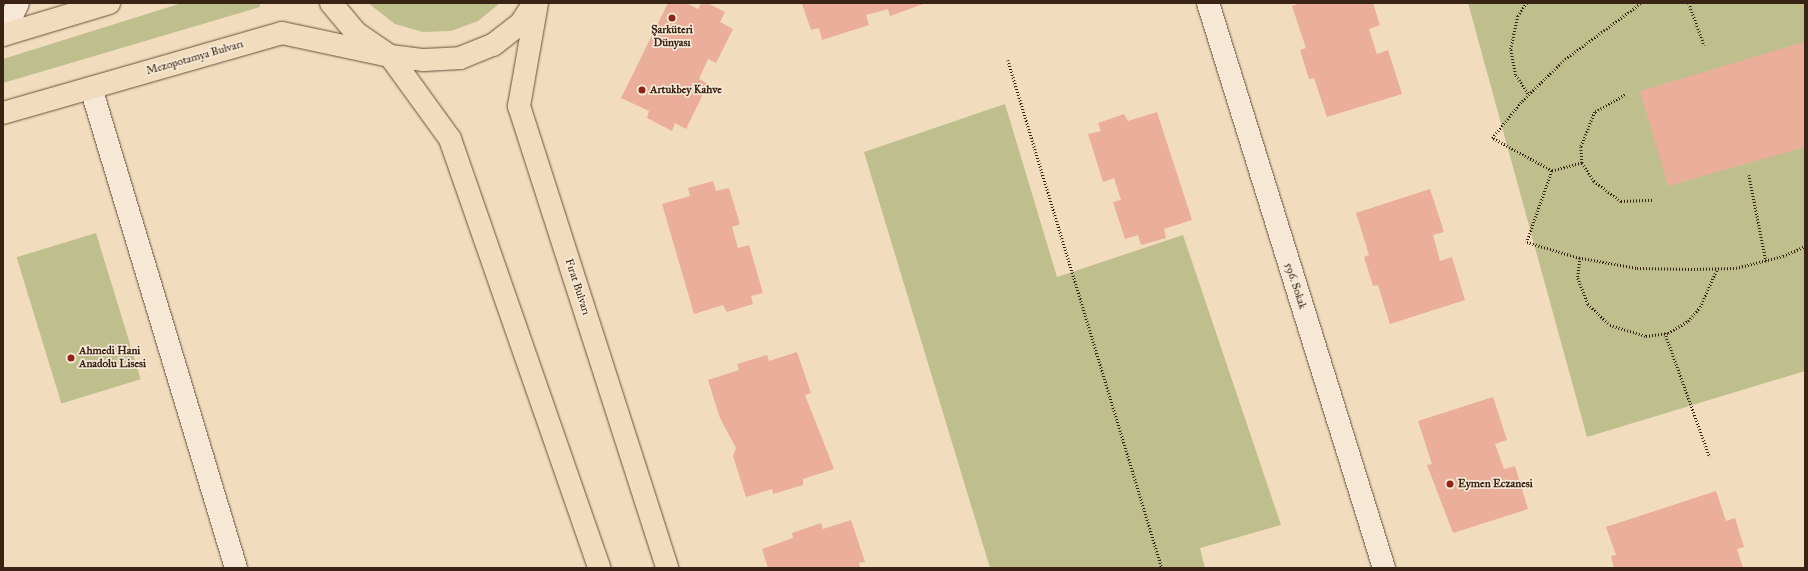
<!DOCTYPE html>
<meta charset="utf-8">
<style>
body{margin:0}
#map{position:relative;width:1808px;height:571px;overflow:hidden;background:#f1dcbe;font-family:"IM FELL Great Primer",serif}
div>[style]{position:absolute}
[style*='--x']{left:calc(var(--x)*1px);top:calc(var(--y)*1px);width:calc(var(--w)*1px);rotate:calc(var(--a)*1deg)}
.green>*{inset:0;background:#bfbf8e;transform-origin:0 0}
.building>*{inset:0;background:#eaae9a}
.path>*{height:2.5px;margin-top:-1.25px;transform-origin:0;background:repeating-linear-gradient(90deg,#382315 0 1px,transparent 0 3px)}
.roads{filter:drop-shadow(0 0 1px #66513f) drop-shadow(0 0 1px #66513f)}
.minor>*{height:22px;margin:-11px;padding:0 11px;transform-origin:11px;border-radius:11px;background:#f6e8d5}
.major>*{height:22px;margin:-11px;padding:0 11px;transform-origin:11px;border-radius:11px;background:#f1dcbe}
.dots>*{width:11px;height:11px;translate:-50% -50%;box-sizing:border-box;border:2px solid #f6e8d5;border-radius:50%}
span{translate:-50% -50%;white-space:nowrap;text-align:center;line-height:1.15;-webkit-text-stroke:3.5px #f6e8d5;paint-order:stroke}
.poi-label{font-size:11px;color:#382315;font-weight:700}
.left{translate:0 -50%;text-align:left}
.street-label{font-size:11px;color:#382315}
.frame{position:absolute;inset:0;border:4px solid #382315;pointer-events:none}
</style>
<div id="map">
<div class="green">
<div style="clip-path:polygon(182px 3px,260px 3px,260px 7px,3px 83px,3px 59px)"></div>
<div style="clip-path:polygon(368px 3px,500px 3px,478px 21px,451px 31px,423px 32px,395px 24px)"></div>
<div style="clip-path:polygon(1468px 3px,1805px 3px,1805px 371px,1587px 437px)"></div>
<div style="clip-path:polygon(1005px 104px,1057px 277px,1183px 235px,1281px 525px,1200px 548px,1205px 568px,990px 568px,864px 152px)"></div>
<div style="left:96px;top:233px;width:153px;height:83px;rotate:73deg"></div>
</div>
<div class="building">
<div style="clip-path:polygon(668px 3px,686px 3px,698px 9px,701px 3px,707px 3px,725px 12px,720px 22px,733px 29px,716px 63px,708px 59px,699px 79px,708px 84px,686px 129px,675px 123px,672px 131px,647px 118px,649px 111px,621px 98px)"></div>
<div style="clip-path:polygon(926px 3px,890px 16px,888px 9px,866px 15px,869px 25px,822px 40px,819px 28px,811px 30px,802px 4px)"></div>
<div style="clip-path:polygon(1300px 3px,1373px 3px,1380px 25px,1369px 29px,1377px 54px,1388px 50px,1402px 94px,1327px 117px,1314px 78px,1309px 79px,1300px 50px,1306px 48px,1292px 6px)"></div>
<div style="clip-path:polygon(1804px 42px,1805px 147px,1668px 186px,1640px 91px)"></div>
<div style="clip-path:polygon(1157px 112px,1192px 220px,1164px 229px,1166px 238px,1141px 245px,1138px 235px,1125px 239px,1113px 202px,1121px 200px,1114px 178px,1103px 182px,1088px 134px,1101px 131px,1098px 123px,1124px 114px,1128px 121px)"></div>
<div style="clip-path:polygon(713px 181px,716px 191px,729px 188px,740px 224px,732px 227px,738px 248px,749px 245px,763px 293px,751px 296px,753px 304px,727px 312px,723px 305px,694px 314px,662px 204px,690px 196px,688px 188px)"></div>
<div style="clip-path:polygon(1430px 189px,1444px 232px,1433px 235px,1440px 261px,1452px 257px,1465px 300px,1390px 324px,1378px 285px,1373px 286px,1364px 257px,1369px 255px,1356px 213px)"></div>
<div style="clip-path:polygon(797px 352px,811px 393px,805px 395px,834px 469px,803px 479px,803px 485px,773px 494px,772px 489px,746px 497px,733px 456px,736px 448px,720px 418px,708px 380px,739px 370px,737px 364px,767px 355px,769px 361px)"></div>
<div style="clip-path:polygon(1493px 397px,1507px 440px,1495px 444px,1504px 469px,1515px 466px,1528px 509px,1453px 533px,1427px 465px,1432px 464px,1418px 421px)"></div>
<div style="clip-path:polygon(1716px 491px,1726px 521px,1735px 518px,1744px 547px,1737px 549px,1743px 568px,1614px 568px,1611px 556px,1616px 555px,1606px 527px)"></div>
<div style="clip-path:polygon(851px 520px,865px 562px,859px 563px,860px 568px,768px 568px,762px 549px,793px 538px,792px 533px,821px 523px,823px 529px)"></div>
</div>
<div class="path">
<div style="--x:1527;--y:3;--w:16;--a:125"></div>
<div style="--x:1518;--y:16;--w:35;--a:102"></div>
<div style="--x:1511;--y:50;--w:25;--a:79"></div>
<div style="--x:1516;--y:75;--w:23;--a:56"></div>
<div style="--x:1689;--y:3;--w:45;--a:70.3"></div>
<div style="--x:1008;--y:60;--w:531;--a:73.14"></div>
<div style="--x:1625;--y:95;--w:34;--a:150"></div>
<div style="--x:1595;--y:112;--w:38;--a:112"></div>
<div style="--x:1581;--y:147;--w:16;--a:86"></div>
<div style="--x:1582;--y:163;--w:22;--a:56"></div>
<div style="--x:1594;--y:181;--w:34;--a:37"></div>
<div style="--x:1621;--y:201;--w:33;--a:-2"></div>
<div style="--x:1582;--y:163;--w:31;--a:165"></div>
<div style="--x:1552;--y:171;--w:75;--a:109.4"></div>
<div style="--x:1527;--y:242;--w:51;--a:17"></div>
<div style="--x:1576;--y:257;--w:62;--a:10.2"></div>
<div style="--x:1637;--y:268;--w:54;--a:1.1"></div>
<div style="--x:1691;--y:269;--w:45;--a:-1.3"></div>
<div style="--x:1736;--y:268;--w:49;--a:-14.3"></div>
<div style="--x:1783;--y:256;--w:24;--a:-24"></div>
<div style="--x:1552;--y:171;--w:68;--a:-151.2"></div>
<div style="--x:1492;--y:138;--w:48;--a:-51"></div>
<div style="--x:1522;--y:101;--w:60;--a:-44.3"></div>
<div style="--x:1565;--y:59;--w:94;--a:-36.4"></div>
<div style="--x:1749;--y:175;--w:88;--a:78.8"></div>
<div style="--x:1580;--y:258;--w:20;--a:96"></div>
<div style="--x:1578;--y:278;--w:28;--a:69"></div>
<div style="--x:1588;--y:304;--w:30;--a:44"></div>
<div style="--x:1610;--y:325;--w:38;--a:17"></div>
<div style="--x:1646;--y:336;--w:22;--a:-8"></div>
<div style="--x:1668;--y:333;--w:23;--a:-31"></div>
<div style="--x:1688;--y:321;--w:18;--a:-49"></div>
<div style="--x:1700;--y:307;--w:42;--a:-65.9"></div>
<div style="--x:1665;--y:333;--w:132;--a:70.1"></div>
</div>
<div class="roads">
<div class="minor">
<div style="--x:1208;--y:3;--w:592;--a:72.7"></div>
<div style="--x:3;--y:35;--w:35;--a:-65"></div>
<div style="--x:91;--y:88;--w:501;--a:73.19"></div>
</div>
<div class="major">
<div style="--x:331;--y:3;--w:38;--a:50"></div>
<div style="--x:355;--y:32;--w:42;--a:34.4"></div>
<div style="--x:390;--y:56;--w:34;--a:7"></div>
<div style="--x:424;--y:60;--w:36;--a:-3"></div>
<div style="--x:460;--y:58;--w:35;--a:-22"></div>
<div style="--x:493;--y:45;--w:36;--a:-38"></div>
<div style="--x:521;--y:23;--w:24;--a:-57"></div>
<div style="--x:537;--y:3;--w:105;--a:99.9"></div>
<div style="--x:519;--y:106;--w:485;--a:72.2"></div>
<div style="--x:3;--y:35;--w:111;--a:-16.8"></div>
<div style="--x:3;--y:113;--w:290;--a:-16"></div>
<div style="--x:282;--y:33;--w:110;--a:12"></div>
<div style="--x:390;--y:56;--w:102;--a:54.1"></div>
<div style="--x:450;--y:139;--w:454;--a:70.8"></div>
</div>
</div>
<div class="dots">
<div style="left:672px;top:18px;background:#8f2418"></div>
<div style="left:642px;top:90px;background:#8f2418"></div>
<div style="left:71px;top:358px;background:#8f2418"></div>
<div style="left:1450px;top:484px;background:#8f2418"></div>
</div>
<div class="poi-label">
<span style="left:672px;top:37px">Şarküteri<br>Dünyası</span>
<span class="left" style="left:650px;top:90px">Artukbey Kahve</span>
<span class="left" style="left:79px;top:358px">Ahmedi Hani<br>Anadolu Lisesi</span>
<span class="left" style="left:1458px;top:484px">Eymen Eczanesi</span>
</div>
<div class="street-label">
<span style="left:195px;top:58px;rotate:-16deg">Mezopotamya Bulvarı</span>
<span style="left:1295px;top:286px;rotate:72deg">596. Sokak</span>
<span style="left:577px;top:287px;rotate:72deg">Fırat Bulvarı</span>
</div>
<div class="frame"></div>
</div>
